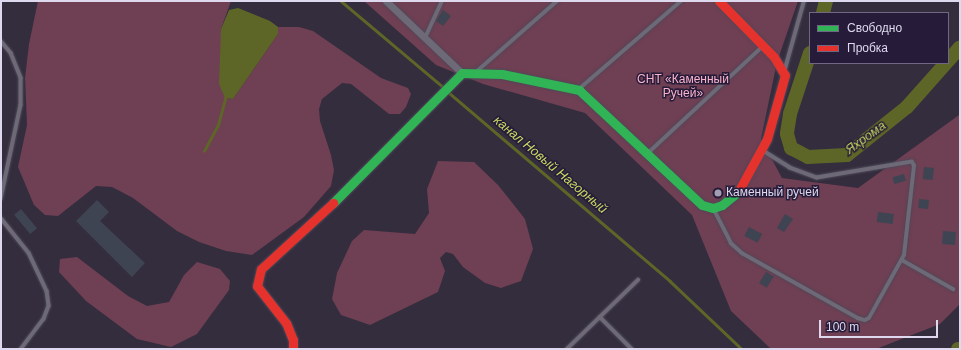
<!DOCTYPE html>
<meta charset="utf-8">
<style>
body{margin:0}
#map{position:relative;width:961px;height:350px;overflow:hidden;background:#332d3e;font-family:Helvetica,sans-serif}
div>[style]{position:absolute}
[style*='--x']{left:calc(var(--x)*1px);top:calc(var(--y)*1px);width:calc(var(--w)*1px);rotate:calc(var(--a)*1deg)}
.green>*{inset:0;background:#6f3f53}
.water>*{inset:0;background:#5e6627}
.stream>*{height:2.5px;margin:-1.25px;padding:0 1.25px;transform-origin:1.25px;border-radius:1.25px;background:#5e6627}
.river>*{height:14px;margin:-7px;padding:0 7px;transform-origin:7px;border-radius:7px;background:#5e6627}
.building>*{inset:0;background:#3e4452;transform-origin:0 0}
.roads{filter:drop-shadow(0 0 1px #4e4959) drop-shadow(0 0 1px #4e4959)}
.lane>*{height:3.5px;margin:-1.75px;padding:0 1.75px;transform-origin:1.75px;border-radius:1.75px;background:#6d6976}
.street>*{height:7px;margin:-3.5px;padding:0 3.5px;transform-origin:3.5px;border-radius:3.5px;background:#6d6976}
.fast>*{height:9px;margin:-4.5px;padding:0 4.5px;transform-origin:4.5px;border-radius:4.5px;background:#30b455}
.jam>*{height:9px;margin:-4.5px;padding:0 4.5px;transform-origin:4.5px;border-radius:4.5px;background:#e5322d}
.dots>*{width:11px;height:11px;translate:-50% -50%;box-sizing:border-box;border:2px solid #261c3a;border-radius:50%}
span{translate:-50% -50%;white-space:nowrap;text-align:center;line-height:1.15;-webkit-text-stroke:3px #261c3a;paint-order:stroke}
.park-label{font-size:12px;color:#fbb3cb}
.poi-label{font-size:12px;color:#ded9ee}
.left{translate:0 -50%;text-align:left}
.water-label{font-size:13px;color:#c7da5f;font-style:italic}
.frame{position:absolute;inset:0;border:2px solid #ded9ee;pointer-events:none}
.legend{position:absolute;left:809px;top:12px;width:140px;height:52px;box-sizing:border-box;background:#261c3a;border:1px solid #706882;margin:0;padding:5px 7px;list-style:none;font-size:12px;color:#ded9ee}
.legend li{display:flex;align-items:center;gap:8px;height:20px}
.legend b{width:20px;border:1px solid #706882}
.scale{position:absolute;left:819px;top:320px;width:119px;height:18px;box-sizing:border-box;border:2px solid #ded9ee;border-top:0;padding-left:5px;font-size:12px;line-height:14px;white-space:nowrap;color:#ded9ee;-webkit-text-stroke:3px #261c3a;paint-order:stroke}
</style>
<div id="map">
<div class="green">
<div style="clip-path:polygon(38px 1px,231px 1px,221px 29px,226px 98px,233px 99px,278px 34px,278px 27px,299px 27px,313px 31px,381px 78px,408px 88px,411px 94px,406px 107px,400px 114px,389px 114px,351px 84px,342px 83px,322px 99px,319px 109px,320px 121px,331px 155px,334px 170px,331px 186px,304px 217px,252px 255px,226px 251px,199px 242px,177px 231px,133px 198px,112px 187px,96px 186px,58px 216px,45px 215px,34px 205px,18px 167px,27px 125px,25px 78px,29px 44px)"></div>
<div style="clip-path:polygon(364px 1px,798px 1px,777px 62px,761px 139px,782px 178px,858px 188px,959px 115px,960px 304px,940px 324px,876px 349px,771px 349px,731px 311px,692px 215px,585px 113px,483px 84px,436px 65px)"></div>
<div style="clip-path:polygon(438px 161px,474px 162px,498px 185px,525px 219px,533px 249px,521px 281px,501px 288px,485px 283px,463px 267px,453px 254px,446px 252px,440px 258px,445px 271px,438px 292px,370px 325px,341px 315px,332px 299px,337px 273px,352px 241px,364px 230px,415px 234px,429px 213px,427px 189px)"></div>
<div style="clip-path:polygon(77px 257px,128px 296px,147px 306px,169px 302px,184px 275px,197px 262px,220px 269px,230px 281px,229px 290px,197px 334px,171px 347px,137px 339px,86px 301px,59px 272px,60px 259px)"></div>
</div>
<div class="water">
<div style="clip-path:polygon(238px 8px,270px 21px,278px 27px,278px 34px,233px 99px,225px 98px,219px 84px,221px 29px,229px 10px)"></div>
</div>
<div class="stream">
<div style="--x:341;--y:1;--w:133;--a:40.1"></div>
<div style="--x:447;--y:91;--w:293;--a:40.4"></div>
<div style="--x:670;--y:281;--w:99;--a:43.4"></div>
<div style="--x:204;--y:151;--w:30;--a:-62"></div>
<div style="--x:218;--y:125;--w:28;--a:-75"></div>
</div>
<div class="river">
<div style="--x:823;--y:13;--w:12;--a:-76"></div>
<div style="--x:810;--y:53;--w:64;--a:108.2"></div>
<div style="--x:790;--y:114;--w:20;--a:99"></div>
<div style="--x:787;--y:134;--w:15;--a:74"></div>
<div style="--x:791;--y:148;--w:19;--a:28"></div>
<div style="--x:808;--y:157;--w:39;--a:-3"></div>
<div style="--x:847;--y:155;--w:77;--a:-38.7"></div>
<div style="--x:907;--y:107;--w:59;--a:-48.4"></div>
<div style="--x:948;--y:61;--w:18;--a:-49"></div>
<div style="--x:958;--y:349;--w:2;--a:0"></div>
</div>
<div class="building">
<div style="clip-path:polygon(443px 10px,451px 16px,443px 26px,436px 21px)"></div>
<div style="left:924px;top:167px;width:10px;height:12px;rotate:6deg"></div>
<div style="left:904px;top:174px;width:7px;height:12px;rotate:74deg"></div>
<div style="left:919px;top:199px;width:10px;height:9px;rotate:6deg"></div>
<div style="clip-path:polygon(97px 200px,109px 212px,100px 221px,145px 263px,132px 277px,76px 221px)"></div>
<div style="left:21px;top:209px;width:25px;height:9px;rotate:50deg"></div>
<div style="left:878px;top:212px;width:16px;height:10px;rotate:7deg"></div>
<div style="clip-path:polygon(785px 214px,793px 219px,784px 232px,777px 228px)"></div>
<div style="left:749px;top:227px;width:15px;height:10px;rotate:28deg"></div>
<div style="left:943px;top:231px;width:13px;height:13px;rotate:4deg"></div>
<div style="left:766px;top:272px;width:9px;height:13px;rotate:32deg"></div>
</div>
<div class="roads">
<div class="lane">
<div style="--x:425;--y:38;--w:41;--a:-65.3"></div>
<div style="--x:1;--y:41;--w:16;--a:50"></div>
<div style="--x:11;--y:53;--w:27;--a:68"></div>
<div style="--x:21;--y:78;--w:27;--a:90"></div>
<div style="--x:21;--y:105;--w:96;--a:102"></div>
<div style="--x:785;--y:69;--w:71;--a:-74.4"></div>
<div style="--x:476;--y:72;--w:108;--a:-41.2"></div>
<div style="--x:579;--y:89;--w:135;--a:-40.8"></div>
<div style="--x:648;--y:153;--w:156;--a:-42.9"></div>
<div style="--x:714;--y:209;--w:38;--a:63"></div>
<div style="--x:731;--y:243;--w:15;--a:42"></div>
<div style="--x:742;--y:253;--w:133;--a:29.3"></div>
<div style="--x:858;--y:318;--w:7;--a:16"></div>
<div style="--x:865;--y:320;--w:4;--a:-27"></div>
<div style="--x:869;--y:318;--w:72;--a:-60.9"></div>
<div style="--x:904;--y:255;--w:90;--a:-83.6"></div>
<div style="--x:914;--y:166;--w:4;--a:-117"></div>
<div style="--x:912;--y:162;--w:96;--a:170.4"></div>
<div style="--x:817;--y:178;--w:29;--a:-160"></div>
<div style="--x:790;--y:168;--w:32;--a:-148"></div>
<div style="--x:1;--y:218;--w:45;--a:51.3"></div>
<div style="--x:29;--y:253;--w:42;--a:64.7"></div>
<div style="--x:47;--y:291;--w:15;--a:82"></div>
<div style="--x:49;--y:306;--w:14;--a:111"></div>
<div style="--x:44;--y:319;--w:38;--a:127"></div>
<div style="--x:902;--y:260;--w:59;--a:29.6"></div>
<div style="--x:600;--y:317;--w:45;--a:45"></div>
<div style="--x:567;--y:349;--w:99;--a:-44.2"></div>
</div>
<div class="street">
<div style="--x:386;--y:1;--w:105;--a:43.5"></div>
</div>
<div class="fast">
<div style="--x:333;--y:203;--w:183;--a:-45.2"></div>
<div style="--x:462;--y:73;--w:40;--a:1.4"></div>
<div style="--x:502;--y:74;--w:79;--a:11.7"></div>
<div style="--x:579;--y:90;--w:168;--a:43.1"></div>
<div style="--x:702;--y:205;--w:11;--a:15"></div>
<div style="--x:713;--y:208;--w:9;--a:-18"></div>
<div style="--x:722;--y:205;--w:21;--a:-39"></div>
</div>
<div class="jam">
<div style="--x:719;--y:1;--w:78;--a:45.5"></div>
<div style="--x:774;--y:57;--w:21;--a:59"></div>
<div style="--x:785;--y:75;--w:66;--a:105.7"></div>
<div style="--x:767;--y:139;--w:60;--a:118.7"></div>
<div style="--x:293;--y:349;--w:9;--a:-90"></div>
<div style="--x:293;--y:340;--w:18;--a:-112"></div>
<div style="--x:286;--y:323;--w:47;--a:-128.1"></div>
<div style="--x:257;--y:286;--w:17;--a:-77"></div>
<div style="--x:261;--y:269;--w:98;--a:-42.5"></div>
</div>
</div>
<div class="dots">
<div style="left:718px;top:193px;background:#a29db0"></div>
</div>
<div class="park-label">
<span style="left:683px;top:87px">СНТ «Каменный<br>Ручей»</span>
</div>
<div class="poi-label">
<span class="left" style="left:726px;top:193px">Каменный ручей</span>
</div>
<div class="water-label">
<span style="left:866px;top:138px;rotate:-36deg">Яхрома</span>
<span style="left:550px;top:165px;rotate:40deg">канал Новый Нагорный</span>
</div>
<div class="frame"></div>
<ul class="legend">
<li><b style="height:5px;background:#30b455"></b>Свободно</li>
<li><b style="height:5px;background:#e5322d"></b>Пробка</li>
</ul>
<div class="scale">100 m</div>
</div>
